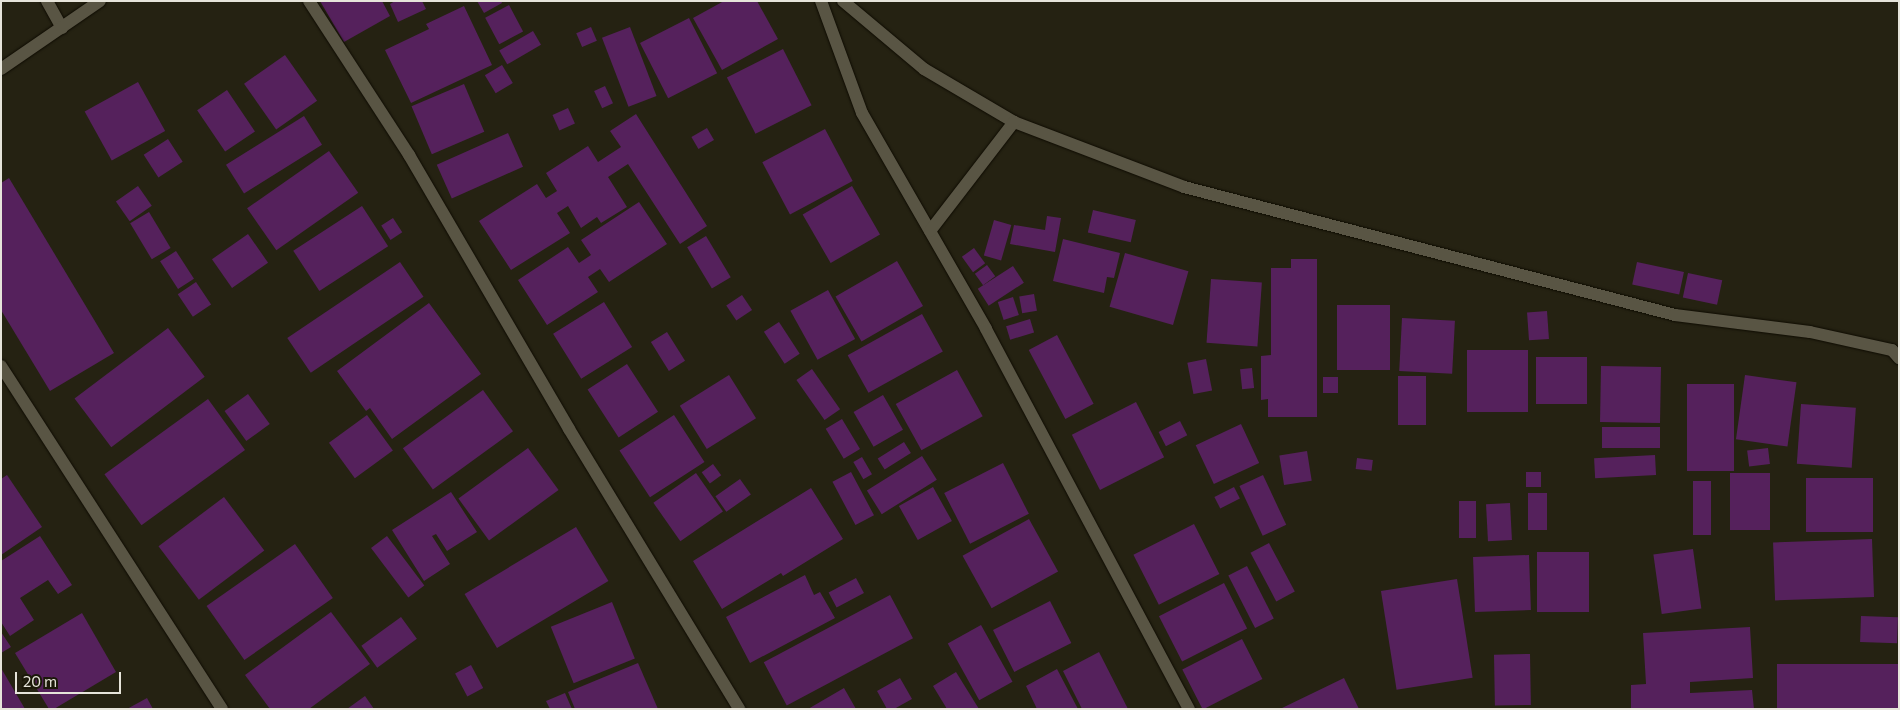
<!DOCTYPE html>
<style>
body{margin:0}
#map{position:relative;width:1900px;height:710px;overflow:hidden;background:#252212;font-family:Commissioner,sans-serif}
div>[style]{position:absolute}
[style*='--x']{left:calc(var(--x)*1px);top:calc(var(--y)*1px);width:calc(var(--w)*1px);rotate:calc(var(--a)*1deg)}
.building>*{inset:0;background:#55215c;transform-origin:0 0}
.roads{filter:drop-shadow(0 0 1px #0e0b01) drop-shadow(0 0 1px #0e0b01)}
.minor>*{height:12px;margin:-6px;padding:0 6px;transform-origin:6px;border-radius:6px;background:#595544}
.tertiary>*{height:12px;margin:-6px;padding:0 6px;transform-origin:6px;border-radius:6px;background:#595544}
span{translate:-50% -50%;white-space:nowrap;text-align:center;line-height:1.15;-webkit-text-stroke:4px #1b1809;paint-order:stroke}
.frame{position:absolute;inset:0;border:2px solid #e6e4da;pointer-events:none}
.scale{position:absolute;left:15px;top:672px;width:106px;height:22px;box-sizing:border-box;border:2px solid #e6e4da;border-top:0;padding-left:6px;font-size:15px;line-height:18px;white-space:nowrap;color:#e6e4da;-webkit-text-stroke:4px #1b1809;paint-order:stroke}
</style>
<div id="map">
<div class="building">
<div style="clip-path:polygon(320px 1px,382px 1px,390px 16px,344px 42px)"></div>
<div style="clip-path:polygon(395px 1px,422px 1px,426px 9px,398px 22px,390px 4px)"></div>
<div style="clip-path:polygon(477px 1px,501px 1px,502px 3px,484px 13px)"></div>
<div style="clip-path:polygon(724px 1px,757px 1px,778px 39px,722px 70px,693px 18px)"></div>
<div style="left:509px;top:5px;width:30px;height:27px;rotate:62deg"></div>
<div style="clip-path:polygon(464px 6px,492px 65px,411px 103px,385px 50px,429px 29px,426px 24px)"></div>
<div style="left:689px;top:18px;width:62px;height:55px;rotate:63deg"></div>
<div style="left:591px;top:27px;width:15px;height:16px;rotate:67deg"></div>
<div style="left:630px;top:27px;width:74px;height:30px;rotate:69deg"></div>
<div style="left:533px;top:31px;width:16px;height:39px;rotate:60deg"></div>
<div style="left:783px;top:49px;width:63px;height:63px;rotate:63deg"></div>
<div style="left:285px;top:55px;width:56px;height:50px;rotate:55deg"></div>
<div style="left:502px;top:65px;width:21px;height:20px;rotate:59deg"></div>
<div style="left:138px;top:82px;width:56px;height:61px;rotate:61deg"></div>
<div style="left:464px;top:84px;width:52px;height:57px;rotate:67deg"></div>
<div style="left:605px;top:86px;width:19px;height:12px;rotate:65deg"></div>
<div style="left:227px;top:90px;width:50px;height:36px;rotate:56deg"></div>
<div style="left:568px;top:108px;width:17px;height:17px;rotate:66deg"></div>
<div style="clip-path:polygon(636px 114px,707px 226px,680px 244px,628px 164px,608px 177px,627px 207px,601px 223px,597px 217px,581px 228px,568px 206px,557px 213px,570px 233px,511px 270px,479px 221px,537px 184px,546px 198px,557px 191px,546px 173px,588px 146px,598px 162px,621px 147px,610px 131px)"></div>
<div style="left:304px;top:116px;width:34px;height:92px;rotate:58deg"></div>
<div style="left:707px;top:128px;width:14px;height:18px;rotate:60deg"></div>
<div style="left:825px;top:129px;width:59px;height:71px;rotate:62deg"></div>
<div style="left:508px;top:133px;width:37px;height:78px;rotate:66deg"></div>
<div style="left:168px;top:139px;width:27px;height:29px;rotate:57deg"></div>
<div style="left:329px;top:151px;width:51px;height:100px;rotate:55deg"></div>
<div style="clip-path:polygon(9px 178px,114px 353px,50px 391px,1px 310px,1px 183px)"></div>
<div style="left:138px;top:186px;width:24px;height:27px;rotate:55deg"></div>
<div style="left:852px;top:186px;width:56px;height:57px;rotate:60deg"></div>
<div style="clip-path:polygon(639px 202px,667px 244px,609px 282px,600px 269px,588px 277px,598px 292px,547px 325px,518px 280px,568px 247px,579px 263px,591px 255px,581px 240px)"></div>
<div style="left:362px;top:206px;width:48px;height:82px;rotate:57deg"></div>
<div style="left:1093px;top:210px;width:44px;height:23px;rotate:13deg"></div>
<div style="left:149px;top:212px;width:42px;height:22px;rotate:59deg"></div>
<div style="clip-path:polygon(1047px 216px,1061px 218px,1055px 252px,1010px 244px,1014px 225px,1045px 230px)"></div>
<div style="left:393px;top:218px;width:17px;height:14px;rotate:57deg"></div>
<div style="left:994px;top:220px;width:18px;height:37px;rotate:16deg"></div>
<div style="left:248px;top:234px;width:35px;height:44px;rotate:55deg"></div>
<div style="left:706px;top:236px;width:48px;height:22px;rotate:59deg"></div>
<div style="clip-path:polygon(1063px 239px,1120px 253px,1114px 278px,1107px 277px,1104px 293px,1053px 281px)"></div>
<div style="left:974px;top:248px;width:19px;height:15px;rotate:54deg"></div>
<div style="left:176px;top:251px;width:33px;height:19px;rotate:57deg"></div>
<div style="left:1125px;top:253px;width:66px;height:56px;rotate:16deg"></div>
<div style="clip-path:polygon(1291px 259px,1317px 259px,1317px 417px,1268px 417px,1268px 399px,1261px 400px,1261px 356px,1271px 355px,1271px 268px,1291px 268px)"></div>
<div style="left:897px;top:261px;width:52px;height:71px;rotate:60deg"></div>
<div style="left:400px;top:262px;width:42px;height:136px;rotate:56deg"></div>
<div style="left:1637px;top:262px;width:48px;height:23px;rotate:12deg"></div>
<div style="left:987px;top:265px;width:14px;height:15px;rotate:54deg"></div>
<div style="left:1013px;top:266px;width:20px;height:42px;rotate:57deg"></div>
<div style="left:1688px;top:273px;width:35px;height:25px;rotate:12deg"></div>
<div style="left:1211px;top:279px;width:51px;height:64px;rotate:4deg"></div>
<div style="left:196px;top:282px;width:27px;height:22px;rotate:56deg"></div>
<div style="left:828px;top:290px;width:56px;height:43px;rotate:61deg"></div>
<div style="left:1034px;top:294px;width:17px;height:15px;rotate:80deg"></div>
<div style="left:742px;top:295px;width:18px;height:19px;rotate:56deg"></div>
<div style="left:1013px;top:297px;width:19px;height:16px;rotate:72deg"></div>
<div style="left:604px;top:302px;width:53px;height:60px;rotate:58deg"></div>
<div style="clip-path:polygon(429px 303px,481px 374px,392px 439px,370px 408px,366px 411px,337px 371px)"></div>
<div style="left:1337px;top:305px;width:53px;height:65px"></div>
<div style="left:1547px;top:311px;width:28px;height:20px;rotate:86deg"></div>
<div style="left:922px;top:314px;width:43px;height:85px;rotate:61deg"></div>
<div style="left:1402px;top:318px;width:53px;height:53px;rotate:3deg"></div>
<div style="left:1030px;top:319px;width:14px;height:25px;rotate:73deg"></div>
<div style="left:779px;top:322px;width:38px;height:18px;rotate:57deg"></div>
<div style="left:168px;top:328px;width:61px;height:117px;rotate:53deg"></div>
<div style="left:667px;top:332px;width:34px;height:19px;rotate:58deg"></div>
<div style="left:1057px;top:335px;width:78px;height:32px;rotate:62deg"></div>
<div style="left:1467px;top:350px;width:61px;height:62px"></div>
<div style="left:1536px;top:357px;width:51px;height:47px"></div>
<div style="left:1206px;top:359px;width:32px;height:19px;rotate:79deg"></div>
<div style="left:627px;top:364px;width:57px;height:47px;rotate:57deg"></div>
<div style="left:1601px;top:366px;width:60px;height:56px;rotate:1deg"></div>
<div style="left:1252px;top:368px;width:20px;height:12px;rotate:84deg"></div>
<div style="left:812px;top:369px;width:49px;height:19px;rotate:55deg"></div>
<div style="left:957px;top:370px;width:53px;height:70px;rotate:61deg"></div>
<div style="left:729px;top:375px;width:51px;height:58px;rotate:58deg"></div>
<div style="left:1745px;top:375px;width:52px;height:65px;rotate:8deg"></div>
<div style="left:1398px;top:376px;width:28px;height:49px"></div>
<div style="left:1323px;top:377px;width:15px;height:16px"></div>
<div style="left:1687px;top:384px;width:47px;height:87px"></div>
<div style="left:483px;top:390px;width:51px;height:99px;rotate:54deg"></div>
<div style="left:248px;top:394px;width:37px;height:29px;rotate:54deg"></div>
<div style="left:883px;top:395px;width:40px;height:34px;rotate:60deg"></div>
<div style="left:208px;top:399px;width:63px;height:128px;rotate:54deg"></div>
<div style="left:1136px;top:402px;width:62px;height:72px;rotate:63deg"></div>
<div style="left:1801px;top:404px;width:55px;height:60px;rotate:4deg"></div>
<div style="left:367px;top:415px;width:44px;height:47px;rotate:54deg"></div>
<div style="left:674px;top:415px;width:56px;height:65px;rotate:57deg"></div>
<div style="left:842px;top:419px;width:35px;height:19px;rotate:59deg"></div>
<div style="left:1180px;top:421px;width:16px;height:24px;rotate:63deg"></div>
<div style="left:1241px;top:424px;width:43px;height:50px;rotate:65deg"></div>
<div style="left:1660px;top:427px;width:21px;height:58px;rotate:90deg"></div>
<div style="left:904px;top:442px;width:13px;height:31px;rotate:58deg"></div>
<div style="left:528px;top:448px;width:52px;height:86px;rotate:54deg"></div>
<div style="left:1768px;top:448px;width:16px;height:21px;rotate:83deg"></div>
<div style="left:1307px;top:451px;width:30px;height:28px;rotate:81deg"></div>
<div style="left:1655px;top:455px;width:20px;height:61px;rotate:87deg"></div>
<div style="left:922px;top:456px;width:28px;height:65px;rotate:58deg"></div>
<div style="left:862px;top:457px;width:20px;height:10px;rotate:60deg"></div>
<div style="left:1357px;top:458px;width:16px;height:11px;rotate:7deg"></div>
<div style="left:1003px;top:463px;width:57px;height:66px;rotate:63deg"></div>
<div style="left:713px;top:464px;width:14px;height:14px;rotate:54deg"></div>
<div style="left:851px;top:472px;width:49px;height:21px;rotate:62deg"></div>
<div style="left:1526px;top:472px;width:15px;height:15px"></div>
<div style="left:696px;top:473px;width:47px;height:52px;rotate:55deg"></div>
<div style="left:1730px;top:473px;width:40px;height:57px"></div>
<div style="clip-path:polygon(7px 475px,42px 527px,1px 555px,1px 479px)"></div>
<div style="left:1263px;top:475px;width:55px;height:26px;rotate:65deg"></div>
<div style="left:1806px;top:478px;width:67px;height:54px"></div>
<div style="left:740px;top:479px;width:19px;height:30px;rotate:55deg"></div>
<div style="left:1693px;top:481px;width:18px;height:54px"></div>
<div style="left:933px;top:487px;width:39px;height:39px;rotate:61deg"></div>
<div style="left:1234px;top:487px;width:13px;height:22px;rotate:63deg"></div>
<div style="clip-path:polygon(811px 488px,843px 539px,783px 576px,781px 573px,722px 609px,693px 561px)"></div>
<div style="clip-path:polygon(451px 492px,477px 532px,447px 551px,436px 534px,432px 536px,450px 564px,424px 581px,392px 530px)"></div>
<div style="left:1528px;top:493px;width:19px;height:37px"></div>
<div style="left:224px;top:497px;width:67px;height:82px;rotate:53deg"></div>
<div style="left:1459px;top:501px;width:17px;height:37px"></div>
<div style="left:1510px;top:503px;width:37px;height:24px;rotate:87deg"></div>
<div style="left:1029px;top:519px;width:60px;height:76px;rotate:61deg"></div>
<div style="left:1194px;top:524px;width:56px;height:68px;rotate:63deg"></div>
<div style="left:576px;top:527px;width:63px;height:130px;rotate:59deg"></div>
<div style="clip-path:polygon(40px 536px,72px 585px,58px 594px,48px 580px,20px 598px,34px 620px,10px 636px,1px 622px,1px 561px)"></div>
<div style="left:387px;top:536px;width:62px;height:20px;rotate:53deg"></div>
<div style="left:1872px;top:539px;width:58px;height:99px;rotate:88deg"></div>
<div style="left:1269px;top:543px;width:55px;height:21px;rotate:62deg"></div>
<div style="left:295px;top:544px;width:66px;height:108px;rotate:55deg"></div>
<div style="left:1693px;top:549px;width:60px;height:40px;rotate:82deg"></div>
<div style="left:1537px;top:552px;width:52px;height:60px"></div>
<div style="left:1529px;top:555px;width:55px;height:56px;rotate:88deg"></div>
<div style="left:1247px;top:566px;width:59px;height:21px;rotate:63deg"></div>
<div style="clip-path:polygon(805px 575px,814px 595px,820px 592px,835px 618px,750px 663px,726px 617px)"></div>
<div style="left:856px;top:578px;width:17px;height:31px;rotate:62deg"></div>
<div style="left:1457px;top:579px;width:100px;height:77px;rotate:81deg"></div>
<div style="left:1224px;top:583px;width:51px;height:73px;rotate:63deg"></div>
<div style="left:890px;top:595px;width:49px;height:143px;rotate:62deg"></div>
<div style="left:1050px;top:601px;width:47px;height:64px;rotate:63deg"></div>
<div style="left:612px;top:602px;width:61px;height:66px;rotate:68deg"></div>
<div style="clip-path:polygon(331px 612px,370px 664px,309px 709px,270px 709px,245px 675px)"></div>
<div style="clip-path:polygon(82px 613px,116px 672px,54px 709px,49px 709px,15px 653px)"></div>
<div style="left:1861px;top:616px;width:37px;height:26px;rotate:2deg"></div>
<div style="left:401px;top:617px;width:27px;height:49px;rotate:54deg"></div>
<div style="left:981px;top:625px;width:65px;height:38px;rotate:61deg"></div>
<div style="clip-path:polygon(1750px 627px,1753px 678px,1690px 682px,1690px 693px,1752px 690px,1754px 709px,1631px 709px,1631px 685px,1646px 684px,1643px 633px)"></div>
<div style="clip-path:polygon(1px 632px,11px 647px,1px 653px)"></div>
<div style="left:1242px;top:639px;width:45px;height:67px;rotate:63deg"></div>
<div style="clip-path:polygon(1099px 652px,1128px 709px,1082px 709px,1063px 671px)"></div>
<div style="left:1530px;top:654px;width:51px;height:36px;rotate:89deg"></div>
<div style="clip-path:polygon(638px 663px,658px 709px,575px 709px,568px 692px)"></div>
<div style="left:1899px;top:664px;width:45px;height:122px;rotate:90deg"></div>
<div style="left:471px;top:665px;width:26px;height:18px;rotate:62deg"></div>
<div style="clip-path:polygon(1px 668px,25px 709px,1px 709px)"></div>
<div style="clip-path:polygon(1057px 669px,1078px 709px,1037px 709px,1026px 686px)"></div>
<div style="clip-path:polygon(956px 672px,979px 709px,947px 709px,933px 686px)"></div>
<div style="clip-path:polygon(900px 678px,912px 699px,894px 709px,887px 709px,877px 691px)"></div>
<div style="clip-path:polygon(1344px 678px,1359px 709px,1280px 709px)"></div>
<div style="clip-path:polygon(844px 688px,856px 709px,808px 709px)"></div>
<div style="clip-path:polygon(565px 693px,572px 709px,550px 709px,546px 701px)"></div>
<div style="clip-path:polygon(365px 696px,374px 709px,347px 709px)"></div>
<div style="clip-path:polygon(147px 698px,153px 709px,127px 709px)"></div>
</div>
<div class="roads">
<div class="minor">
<div style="--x:47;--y:1;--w:31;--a:61"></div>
<div style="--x:309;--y:1;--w:184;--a:57"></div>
<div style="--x:409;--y:155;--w:317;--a:59.7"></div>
<div style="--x:569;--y:429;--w:328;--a:58.7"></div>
<div style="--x:821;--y:1;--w:119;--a:69.9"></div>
<div style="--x:862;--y:113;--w:249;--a:60.1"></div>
<div style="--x:986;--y:329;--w:431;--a:61.9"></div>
<div style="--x:843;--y:1;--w:106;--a:40"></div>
<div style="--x:924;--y:69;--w:104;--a:30.5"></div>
<div style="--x:1014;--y:122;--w:182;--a:20.9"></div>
<div style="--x:1184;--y:187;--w:507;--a:14.61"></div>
<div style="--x:1675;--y:315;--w:136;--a:7.2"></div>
<div style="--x:1810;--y:332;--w:84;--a:12.4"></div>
<div style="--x:1892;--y:350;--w:11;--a:49"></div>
<div style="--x:930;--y:231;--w:138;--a:-52.4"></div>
<div style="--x:1;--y:366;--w:408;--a:57.2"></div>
</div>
<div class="tertiary">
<div style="--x:1;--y:69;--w:120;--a:-34.5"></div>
</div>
</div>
<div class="frame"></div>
<div class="scale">20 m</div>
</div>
